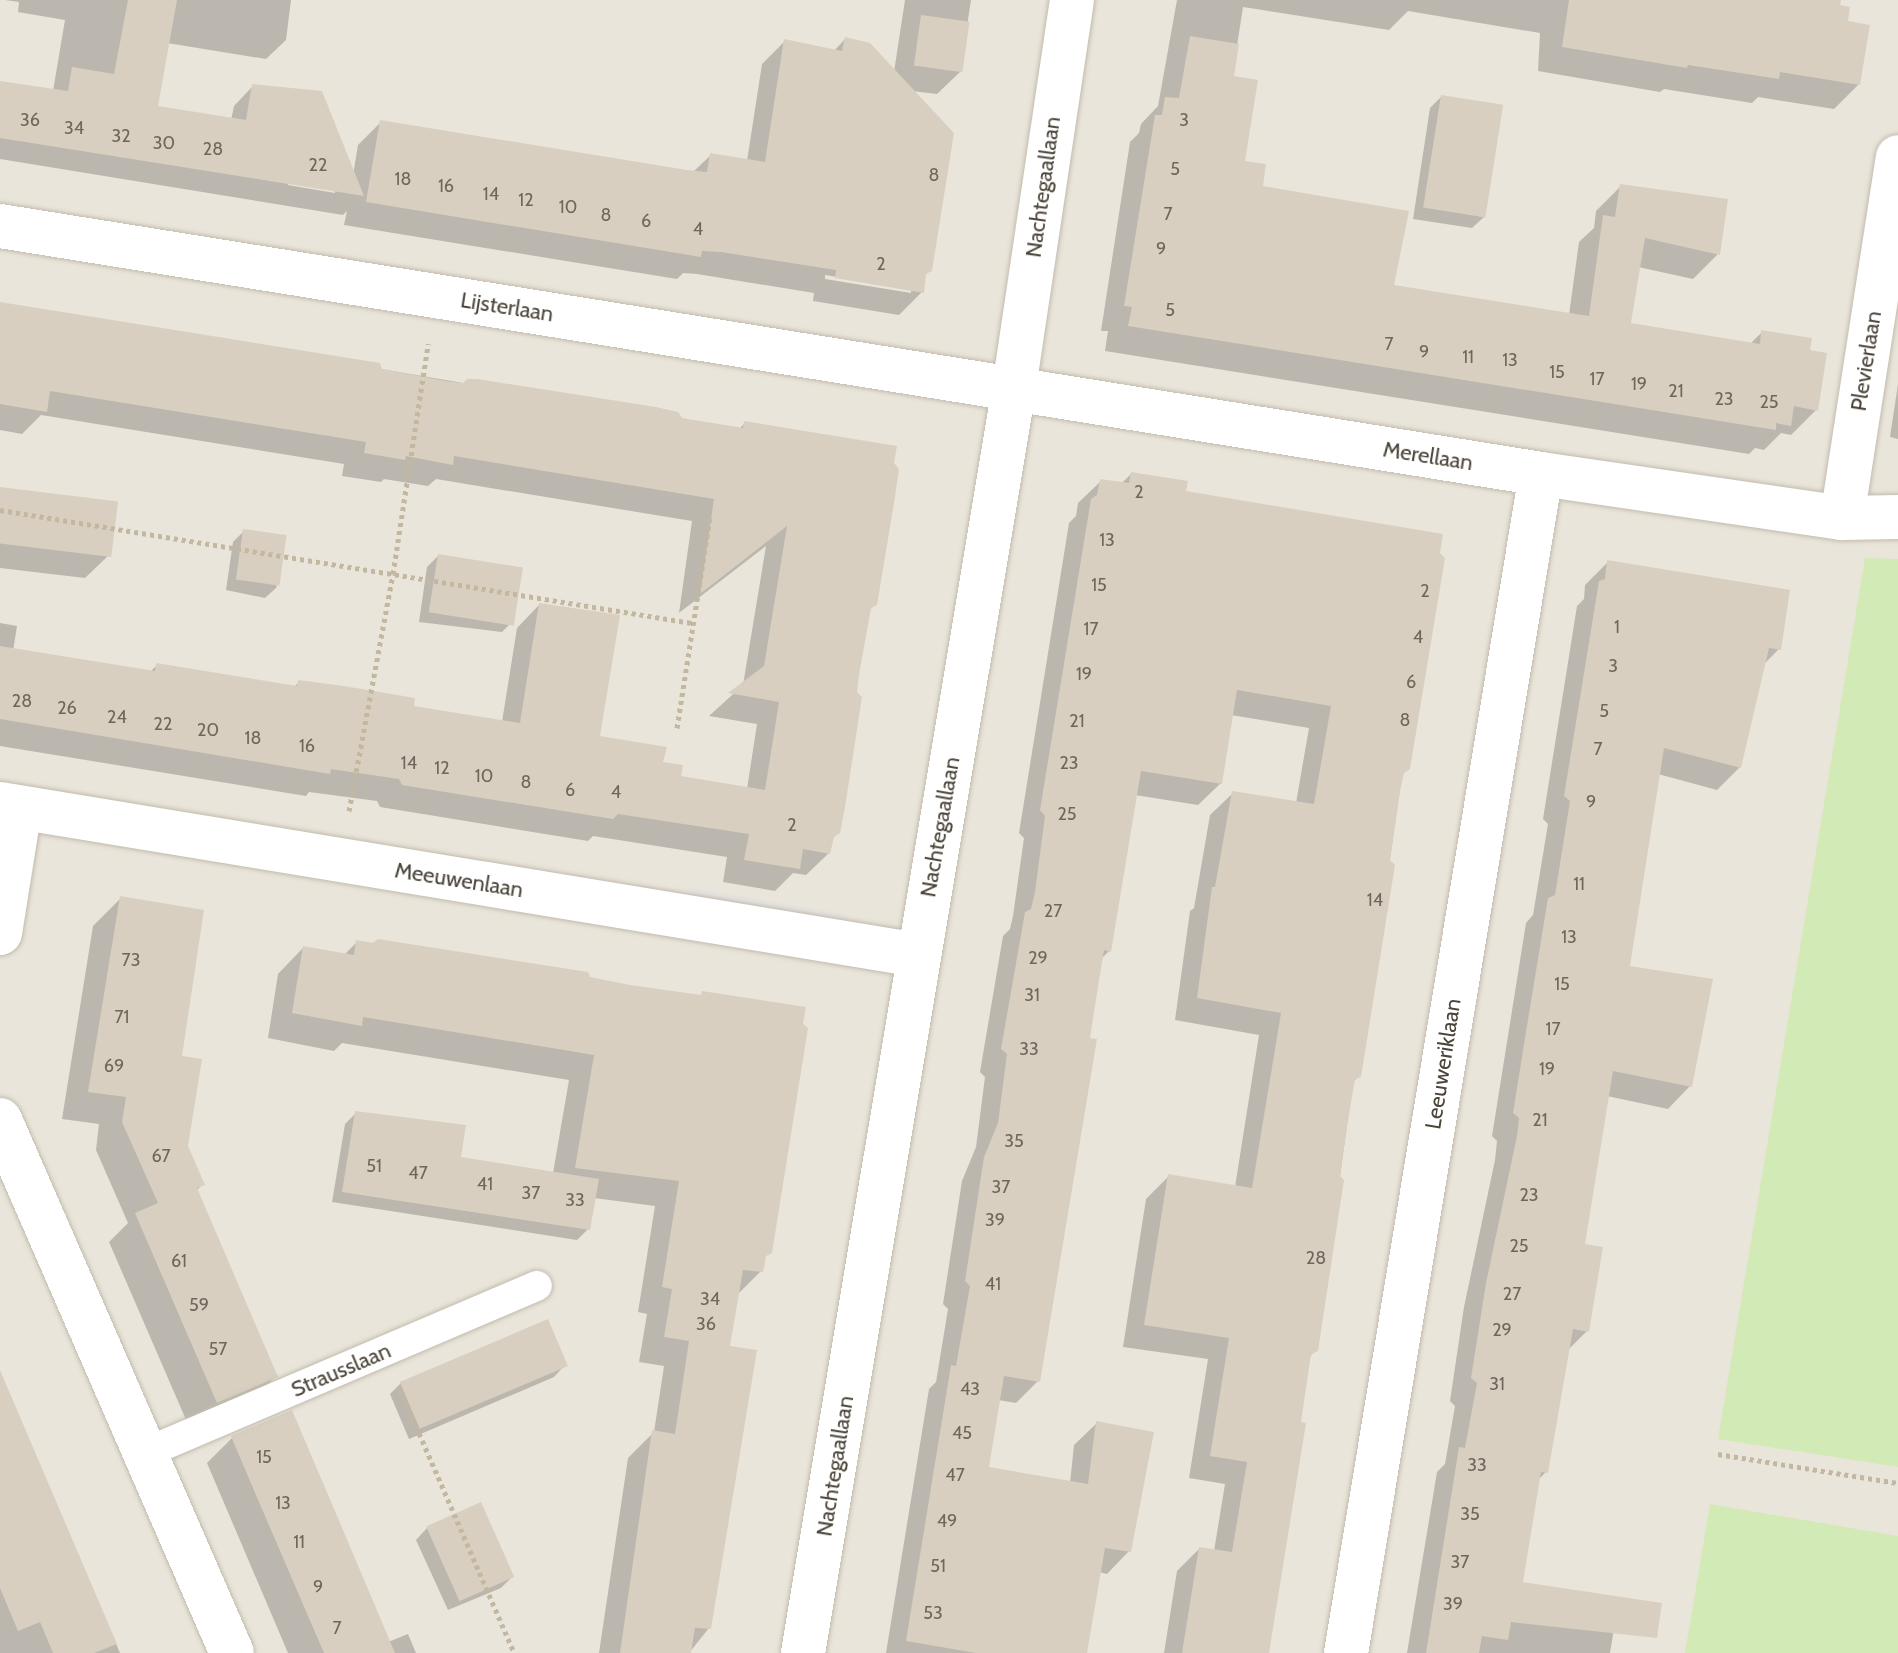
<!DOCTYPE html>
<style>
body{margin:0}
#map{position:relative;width:1898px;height:1653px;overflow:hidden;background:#f6f3ec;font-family:Cabin,sans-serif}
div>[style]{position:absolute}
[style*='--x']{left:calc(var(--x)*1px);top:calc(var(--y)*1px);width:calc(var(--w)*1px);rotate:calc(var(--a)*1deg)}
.residential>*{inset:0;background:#eae5da;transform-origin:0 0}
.green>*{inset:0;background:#d2eab5}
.parking>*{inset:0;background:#e5e3e0;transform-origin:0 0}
.shadow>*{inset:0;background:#0003}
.building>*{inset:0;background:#d8cfc1;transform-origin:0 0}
.path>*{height:5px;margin-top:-2.5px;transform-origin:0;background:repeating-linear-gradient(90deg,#c4b79f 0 4px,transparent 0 8px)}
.roads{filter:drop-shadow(0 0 2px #c2bbae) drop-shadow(0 0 2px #c2bbae)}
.service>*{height:30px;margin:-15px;padding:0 15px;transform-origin:15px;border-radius:15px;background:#fff}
.minor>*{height:44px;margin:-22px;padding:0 22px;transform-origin:22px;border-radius:22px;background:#fff}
span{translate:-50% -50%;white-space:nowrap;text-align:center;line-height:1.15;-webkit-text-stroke:6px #fff;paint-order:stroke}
.number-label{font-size:18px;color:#6e675b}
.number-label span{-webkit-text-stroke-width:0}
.street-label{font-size:22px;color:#4b4439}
</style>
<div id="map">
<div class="residential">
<div style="left:0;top:0;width:1898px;height:1653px"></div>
</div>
<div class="green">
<div style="clip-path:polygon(1865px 558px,1898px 559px,1898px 1467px,1718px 1439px)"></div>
<div style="clip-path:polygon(1710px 1504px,1898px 1536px,1898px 1653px,1685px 1653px)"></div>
</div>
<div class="parking">
<div style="left:690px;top:887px;width:158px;height:12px;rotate:10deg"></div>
</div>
<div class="shadow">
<div style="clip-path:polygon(evenodd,5px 0,291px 0,286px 40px,266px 59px,167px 43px,156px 108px,231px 120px,234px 106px,253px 86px,353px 175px,358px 145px,381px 122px,693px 172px,711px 155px,747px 161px,762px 64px,785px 41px,834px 51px,845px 39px,894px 72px,905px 0,971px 0,960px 72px,937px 94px,912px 91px,930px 270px,924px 276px,922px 292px,899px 315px,813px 301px,814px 293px,697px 274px,683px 273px,677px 279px,344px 225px,347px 211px,343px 215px,0 159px,0 83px,53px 91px,65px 20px,18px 12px,19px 2px,5px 0,288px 181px,335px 189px,335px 193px,288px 185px,288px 181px,5px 0,825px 275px,911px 289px,911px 293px,825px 279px,825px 275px)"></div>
<div style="clip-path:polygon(1177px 0,1839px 0,1859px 84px,1834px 109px,1758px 97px,1752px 103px,1664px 89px,1660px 92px,1538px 71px,1540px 33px,1408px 11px,1389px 30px,1243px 7px,1232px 78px,1243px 163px,1261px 187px,1392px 287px,1569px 315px,1579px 242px,1594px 228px,1596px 211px,1621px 186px,1718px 254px,1693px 279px,1638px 267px,1629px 324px,1750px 344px,1762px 332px,1808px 352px,1816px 410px,1791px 435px,1781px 433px,1764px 450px,1755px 448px,1749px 454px,1105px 351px,1108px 331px,1101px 331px,1130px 142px,1139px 133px,1141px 124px,1158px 106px)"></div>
<div style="clip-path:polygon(1441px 97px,1484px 217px,1472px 228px,1413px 219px,1430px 108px)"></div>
<div style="clip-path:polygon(0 304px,738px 430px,745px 423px,875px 604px,868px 612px,829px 853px,806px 875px,793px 873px,775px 891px,723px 882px,727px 857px,593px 836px,588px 841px,380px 807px,377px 801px,309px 792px,306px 796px,0 746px,0 623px,17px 626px,13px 651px,150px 672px,157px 665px,294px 687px,299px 682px,412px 708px,502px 722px,517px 628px,539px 605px,598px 738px,661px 764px,679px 778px,747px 789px,757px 724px,709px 716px,743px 685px,766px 546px,679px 613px,692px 521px,436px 479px,428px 486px,384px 479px,381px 482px,342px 476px,344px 464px,41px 415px,22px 434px,0 430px)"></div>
<div style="clip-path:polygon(1898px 384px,1898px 439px,1890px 437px)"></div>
<div style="clip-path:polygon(1131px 474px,1184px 492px,1402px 775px,1359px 1076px,1353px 1082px,1316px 1350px,1309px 1357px,1267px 1653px,1164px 1653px,1177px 1571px,1199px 1549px,1214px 1551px,1225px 1484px,1189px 1478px,1208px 1359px,1123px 1347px,1146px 1199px,1168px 1177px,1235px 1187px,1259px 1035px,1175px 1020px,1190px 911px,1194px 908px,1210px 815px,1233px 793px,1296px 803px,1309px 728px,1231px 715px,1221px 783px,1198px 805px,1135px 795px,1109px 951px,1100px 960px,1038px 1381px,1016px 1403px,998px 1400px,987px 1468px,1070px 1483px,1074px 1445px,1097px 1423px,1129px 1551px,1107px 1574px,1099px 1572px,1085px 1653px,886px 1653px,929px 1389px,936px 1382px,948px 1309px,943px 1304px,962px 1181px,976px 1147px,985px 1077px,980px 1072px,1003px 936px,1010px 929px,1013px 916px,1024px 838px,1019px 833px,1069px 523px,1076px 516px,1078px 503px,1101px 481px,1121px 484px)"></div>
<div style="clip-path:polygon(0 490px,108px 556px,85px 578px,0 568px)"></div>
<div style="clip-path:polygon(244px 531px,277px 587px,265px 598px,226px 590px,233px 542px)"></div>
<div style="clip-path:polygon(438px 556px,513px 621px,502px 632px,419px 622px,427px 567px)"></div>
<div style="clip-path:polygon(1608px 562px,1779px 649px,1763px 665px,1739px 768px,1717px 790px,1658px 774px,1628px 967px,1690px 1086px,1668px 1109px,1607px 1096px,1582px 1245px,1587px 1331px,1567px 1351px,1546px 1472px,1538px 1480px,1520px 1584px,1619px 1598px,1610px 1653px,1407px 1653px,1437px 1472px,1445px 1464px,1455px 1406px,1450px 1401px,1464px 1307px,1495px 1160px,1497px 1141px,1492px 1136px,1526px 923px,1533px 915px,1548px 824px,1543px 819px,1577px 606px,1584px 599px,1585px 585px)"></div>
<div style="clip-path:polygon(120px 899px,180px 1057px,186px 1146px,203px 1184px,196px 1191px,276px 1376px,248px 1404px,190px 1429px,109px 1242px,128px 1223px,96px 1150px,99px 1124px,62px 1119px,93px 926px)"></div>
<div style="clip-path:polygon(357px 942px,699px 997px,703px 993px,763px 1259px,761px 1271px,736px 1296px,728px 1348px,709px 1628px,689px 1653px,599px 1653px,628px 1458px,654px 1432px,664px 1366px,639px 1362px,647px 1314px,638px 1312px,655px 1206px,594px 1198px,588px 1229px,577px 1240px,332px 1202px,345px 1124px,356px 1113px,459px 1159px,553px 1173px,569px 1080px,342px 1043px,334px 1051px,268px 1038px,278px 974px,303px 948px,344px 955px)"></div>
<div style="clip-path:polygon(565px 1365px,554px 1377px,409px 1439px,390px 1394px,401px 1383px)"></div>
<div style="clip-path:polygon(0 1374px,120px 1653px,0 1653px)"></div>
<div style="clip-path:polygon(232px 1438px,388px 1642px,408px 1634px,416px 1653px,288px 1653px,207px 1463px)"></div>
<div style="clip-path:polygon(427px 1528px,512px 1577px,501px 1588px,448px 1610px,416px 1540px)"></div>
</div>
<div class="building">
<div style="clip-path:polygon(128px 0,177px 0,158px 106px,246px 120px,252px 84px,322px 91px,364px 196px,0 138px,0 81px,68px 91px,72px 67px,114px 74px)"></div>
<div style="clip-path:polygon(1569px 0,1841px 0,1840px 5px,1850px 7px,1848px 21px,1870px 25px,1860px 85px,1780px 72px,1779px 79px,1688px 65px,1687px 68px,1562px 47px)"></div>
<div style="left:921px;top:15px;width:49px;height:51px;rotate:8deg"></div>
<div style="clip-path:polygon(1190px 36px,1239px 44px,1234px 76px,1258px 80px,1245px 161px,1266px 164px,1263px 186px,1409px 211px,1394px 285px,1589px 316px,1603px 215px,1615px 217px,1620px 184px,1728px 199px,1720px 255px,1645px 238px,1631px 323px,1760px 344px,1761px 330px,1812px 338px,1810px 350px,1827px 353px,1818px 411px,1794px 406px,1791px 426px,1776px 423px,1776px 430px,1128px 326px,1132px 307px,1124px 306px,1155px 115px,1162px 115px,1165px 97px,1179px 98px)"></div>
<div style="clip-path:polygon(845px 37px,870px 43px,954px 133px,932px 271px,926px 274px,924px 293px,835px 278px,836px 270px,721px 252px,702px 251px,701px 257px,366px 202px,380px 120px,687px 170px,707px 172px,710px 153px,765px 162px,784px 39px,842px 51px)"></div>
<div style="left:1441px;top:95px;width:63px;height:114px;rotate:9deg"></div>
<div style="clip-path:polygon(0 302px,380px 363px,382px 369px,446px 381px,463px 383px,467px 379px,477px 379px,656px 407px,678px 412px,682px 418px,743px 428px,744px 421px,897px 446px,894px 463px,899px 469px,895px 497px,877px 605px,871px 608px,859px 675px,857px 692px,862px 697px,845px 807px,840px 833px,834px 837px,830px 854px,803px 849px,800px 869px,744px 860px,749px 834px,618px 814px,613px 819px,402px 785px,399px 779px,331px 769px,330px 774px,0 719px,0 646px,155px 671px,156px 663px,297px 686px,298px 680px,344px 686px,415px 698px,414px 706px,520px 723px,539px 603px,620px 615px,600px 736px,667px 747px,663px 762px,683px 765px,681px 776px,765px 790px,779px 702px,728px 693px,764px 666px,787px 526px,700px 594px,714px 499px,454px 456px,453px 465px,406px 456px,405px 460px,364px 453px,366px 442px,50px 391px,47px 412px,0 404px)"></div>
<div style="clip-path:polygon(1131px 472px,1188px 481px,1186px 491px,1443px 534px,1440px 553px,1445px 558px,1410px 769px,1404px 773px,1400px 791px,1390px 860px,1395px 865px,1361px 1077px,1355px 1079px,1346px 1132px,1340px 1176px,1344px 1180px,1318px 1351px,1311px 1354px,1301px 1422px,1306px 1423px,1269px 1653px,1182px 1653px,1199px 1547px,1232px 1552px,1247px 1462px,1210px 1456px,1229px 1338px,1144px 1325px,1168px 1174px,1252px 1188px,1281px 1013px,1197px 998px,1212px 887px,1215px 887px,1232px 791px,1314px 804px,1331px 706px,1237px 690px,1222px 784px,1141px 771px,1111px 952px,1104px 950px,1097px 993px,1090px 1038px,1097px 1039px,1040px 1382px,1004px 1376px,989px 1467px,1088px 1484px,1096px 1421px,1154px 1432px,1131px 1552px,1105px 1548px,1087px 1653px,976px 1653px,906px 1641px,951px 1365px,956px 1366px,970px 1286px,965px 1281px,984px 1157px,998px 1123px,1007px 1054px,1001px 1049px,1025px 912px,1031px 909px,1035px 892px,1045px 816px,1040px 810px,1091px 499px,1097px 495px,1100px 479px,1129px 483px)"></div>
<div style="left:0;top:487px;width:119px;height:56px;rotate:7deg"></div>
<div style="left:243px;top:529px;width:44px;height:51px;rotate:8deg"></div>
<div style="left:438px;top:554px;width:86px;height:59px;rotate:9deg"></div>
<div style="clip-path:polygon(1607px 560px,1790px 590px,1781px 650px,1769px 648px,1741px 768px,1664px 748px,1630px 966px,1713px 979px,1692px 1087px,1613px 1071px,1585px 1244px,1603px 1247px,1589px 1332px,1573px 1329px,1548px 1473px,1541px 1472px,1523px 1582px,1662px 1603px,1657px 1638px,1511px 1622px,1508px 1640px,1482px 1636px,1479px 1653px,1426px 1653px,1459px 1447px,1465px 1448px,1477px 1383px,1471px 1378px,1486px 1283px,1517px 1136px,1519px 1118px,1513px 1113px,1525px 1038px,1548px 898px,1555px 895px,1570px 801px,1564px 796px,1599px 581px,1605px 579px)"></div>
<div style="clip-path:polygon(120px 896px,204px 910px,182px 1056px,202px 1059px,188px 1146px,205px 1185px,197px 1188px,278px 1377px,217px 1403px,135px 1213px,158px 1203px,122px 1122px,126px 1097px,88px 1092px)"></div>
<div style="clip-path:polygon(378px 939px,588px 972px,590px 977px,630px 985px,701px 995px,702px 991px,806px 1007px,803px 1024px,808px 1028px,772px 1253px,766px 1256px,763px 1272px,743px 1270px,730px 1346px,757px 1350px,711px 1629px,695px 1628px,691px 1653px,620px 1653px,652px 1430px,675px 1434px,689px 1341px,664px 1337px,672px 1289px,662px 1287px,679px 1181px,575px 1168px,594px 1055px,363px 1017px,362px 1026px,292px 1013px,303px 946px,354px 955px,356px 940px,373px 943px)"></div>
<div style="clip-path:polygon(355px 1111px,466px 1125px,461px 1157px,599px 1179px,590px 1230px,342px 1192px)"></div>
<div style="left:548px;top:1319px;width:51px;height:161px;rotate:67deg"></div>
<div style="clip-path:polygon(0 1370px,117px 1644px,94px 1653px,53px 1653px,40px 1622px,18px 1631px,0 1588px)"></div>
<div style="clip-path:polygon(292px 1410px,354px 1556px,395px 1653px,324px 1653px,256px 1495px,231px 1436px)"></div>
<div style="left:481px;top:1502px;width:82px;height:60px;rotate:66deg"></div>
</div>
<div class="path">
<div style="--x:0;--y:510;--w:701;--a:9.27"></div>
<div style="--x:677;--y:728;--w:214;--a:-81.1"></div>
<div style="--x:349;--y:811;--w:241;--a:-79.5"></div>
<div style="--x:393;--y:574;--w:233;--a:-81.3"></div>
<div style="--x:400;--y:1389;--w:288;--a:66.6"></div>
<div style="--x:1718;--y:1454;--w:182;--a:9.2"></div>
</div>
<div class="roads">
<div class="service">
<div style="--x:145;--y:1453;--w:426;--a:-23.1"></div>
</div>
<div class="minor">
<div style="--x:0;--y:226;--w:1561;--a:9.14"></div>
<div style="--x:1541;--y:474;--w:304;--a:8.3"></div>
<div style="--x:1842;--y:518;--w:56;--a:-1"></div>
<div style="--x:1842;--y:518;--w:365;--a:-81.2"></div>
<div style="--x:0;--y:804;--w:930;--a:9.34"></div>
<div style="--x:0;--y:933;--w:127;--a:-80.9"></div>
<div style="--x:0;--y:1120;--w:581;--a:66.48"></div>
<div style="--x:803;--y:1653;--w:1282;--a:-80.53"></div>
<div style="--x:1014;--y:388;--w:392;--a:-81.5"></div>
<div style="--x:1346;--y:1653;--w:1195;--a:-80.61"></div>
</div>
</div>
<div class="number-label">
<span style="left:30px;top:120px">36</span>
<span style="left:1184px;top:120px">3</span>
<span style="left:74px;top:128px">34</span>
<span style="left:121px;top:136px">32</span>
<span style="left:164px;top:143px">30</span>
<span style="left:213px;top:149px">28</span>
<span style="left:318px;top:165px">22</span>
<span style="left:1175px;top:169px">5</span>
<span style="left:934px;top:175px">8</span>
<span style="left:403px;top:179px">18</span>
<span style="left:446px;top:186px">16</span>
<span style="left:491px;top:194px">14</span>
<span style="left:526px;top:200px">12</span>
<span style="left:568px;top:207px">10</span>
<span style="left:1168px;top:214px">7</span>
<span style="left:606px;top:215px">8</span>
<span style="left:646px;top:221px">6</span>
<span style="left:698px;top:229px">4</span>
<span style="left:1161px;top:249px">9</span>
<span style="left:881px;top:264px">2</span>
<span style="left:1170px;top:310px">5</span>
<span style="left:1389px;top:344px">7</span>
<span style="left:1424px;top:352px">9</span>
<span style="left:1468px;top:357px">11</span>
<span style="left:1510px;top:360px">13</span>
<span style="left:1557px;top:372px">15</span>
<span style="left:1597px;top:379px">17</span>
<span style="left:1639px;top:384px">19</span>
<span style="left:1676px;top:391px">21</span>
<span style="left:1724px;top:399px">23</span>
<span style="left:1769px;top:402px">25</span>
<span style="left:1139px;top:492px">2</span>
<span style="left:1107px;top:540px">13</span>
<span style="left:1099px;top:585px">15</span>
<span style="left:1425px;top:591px">2</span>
<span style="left:1617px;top:627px">1</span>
<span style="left:1091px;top:629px">17</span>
<span style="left:1418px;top:637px">4</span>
<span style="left:1613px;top:666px">3</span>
<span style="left:1084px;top:674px">19</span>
<span style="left:1411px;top:682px">6</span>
<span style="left:22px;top:701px">28</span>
<span style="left:67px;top:708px">26</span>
<span style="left:1604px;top:711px">5</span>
<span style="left:117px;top:717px">24</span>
<span style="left:1405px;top:720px">8</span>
<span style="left:1077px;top:721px">21</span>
<span style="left:163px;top:724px">22</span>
<span style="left:208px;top:730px">20</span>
<span style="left:253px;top:738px">18</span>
<span style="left:307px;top:746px">16</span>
<span style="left:1598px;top:749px">7</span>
<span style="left:409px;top:763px">14</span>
<span style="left:1069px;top:763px">23</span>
<span style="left:442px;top:768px">12</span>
<span style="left:484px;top:776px">10</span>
<span style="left:526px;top:782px">8</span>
<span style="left:570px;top:790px">6</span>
<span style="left:616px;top:792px">4</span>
<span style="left:1591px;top:802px">9</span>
<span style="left:1067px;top:814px">25</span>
<span style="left:792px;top:825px">2</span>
<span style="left:1579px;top:884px">11</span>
<span style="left:1375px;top:900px">14</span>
<span style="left:1053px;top:911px">27</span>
<span style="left:1569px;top:937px">13</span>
<span style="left:1038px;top:958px">29</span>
<span style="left:131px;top:960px">73</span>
<span style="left:1562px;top:984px">15</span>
<span style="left:1032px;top:995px">31</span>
<span style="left:122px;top:1017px">71</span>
<span style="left:1553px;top:1029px">17</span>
<span style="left:1029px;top:1049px">33</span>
<span style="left:114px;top:1066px">69</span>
<span style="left:1547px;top:1069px">19</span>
<span style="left:1540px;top:1120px">21</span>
<span style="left:1014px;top:1141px">35</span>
<span style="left:161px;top:1156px">67</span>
<span style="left:374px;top:1166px">51</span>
<span style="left:418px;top:1173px">47</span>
<span style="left:485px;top:1184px">41</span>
<span style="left:1001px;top:1187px">37</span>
<span style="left:531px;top:1193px">37</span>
<span style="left:1529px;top:1195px">23</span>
<span style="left:575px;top:1200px">33</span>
<span style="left:995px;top:1220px">39</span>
<span style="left:1519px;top:1246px">25</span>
<span style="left:1316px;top:1258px">28</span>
<span style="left:179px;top:1261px">61</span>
<span style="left:993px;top:1284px">41</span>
<span style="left:1512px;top:1294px">27</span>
<span style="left:710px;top:1299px">34</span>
<span style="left:199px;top:1305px">59</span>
<span style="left:706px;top:1324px">36</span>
<span style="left:1502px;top:1330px">29</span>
<span style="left:218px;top:1349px">57</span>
<span style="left:1497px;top:1384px">31</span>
<span style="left:970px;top:1389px">43</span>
<span style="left:962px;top:1433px">45</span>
<span style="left:264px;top:1457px">15</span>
<span style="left:1477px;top:1465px">33</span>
<span style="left:955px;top:1475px">47</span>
<span style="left:283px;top:1503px">13</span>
<span style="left:1470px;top:1514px">35</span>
<span style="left:947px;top:1521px">49</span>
<span style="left:299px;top:1542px">11</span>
<span style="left:1460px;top:1562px">37</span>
<span style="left:938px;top:1566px">51</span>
<span style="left:318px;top:1587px">9</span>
<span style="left:1453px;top:1604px">39</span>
<span style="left:933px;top:1613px">53</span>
<span style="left:337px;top:1628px">7</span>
</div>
<div class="street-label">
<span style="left:1043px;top:187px;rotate:-82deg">Nachtegaallaan</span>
<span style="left:507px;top:307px;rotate:9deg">Lijsterlaan</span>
<span style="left:1866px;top:361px;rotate:-81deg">Plevierlaan</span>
<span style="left:1428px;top:456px;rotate:9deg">Merellaan</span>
<span style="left:940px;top:827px;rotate:-80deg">Nachtegaallaan</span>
<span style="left:459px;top:880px;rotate:9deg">Meeuwenlaan</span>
<span style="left:1443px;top:1064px;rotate:-81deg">Leeuweriklaan</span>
<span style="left:341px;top:1370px;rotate:-23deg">Strausslaan</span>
<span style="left:835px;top:1466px;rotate:-81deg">Nachtegaallaan</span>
</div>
</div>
